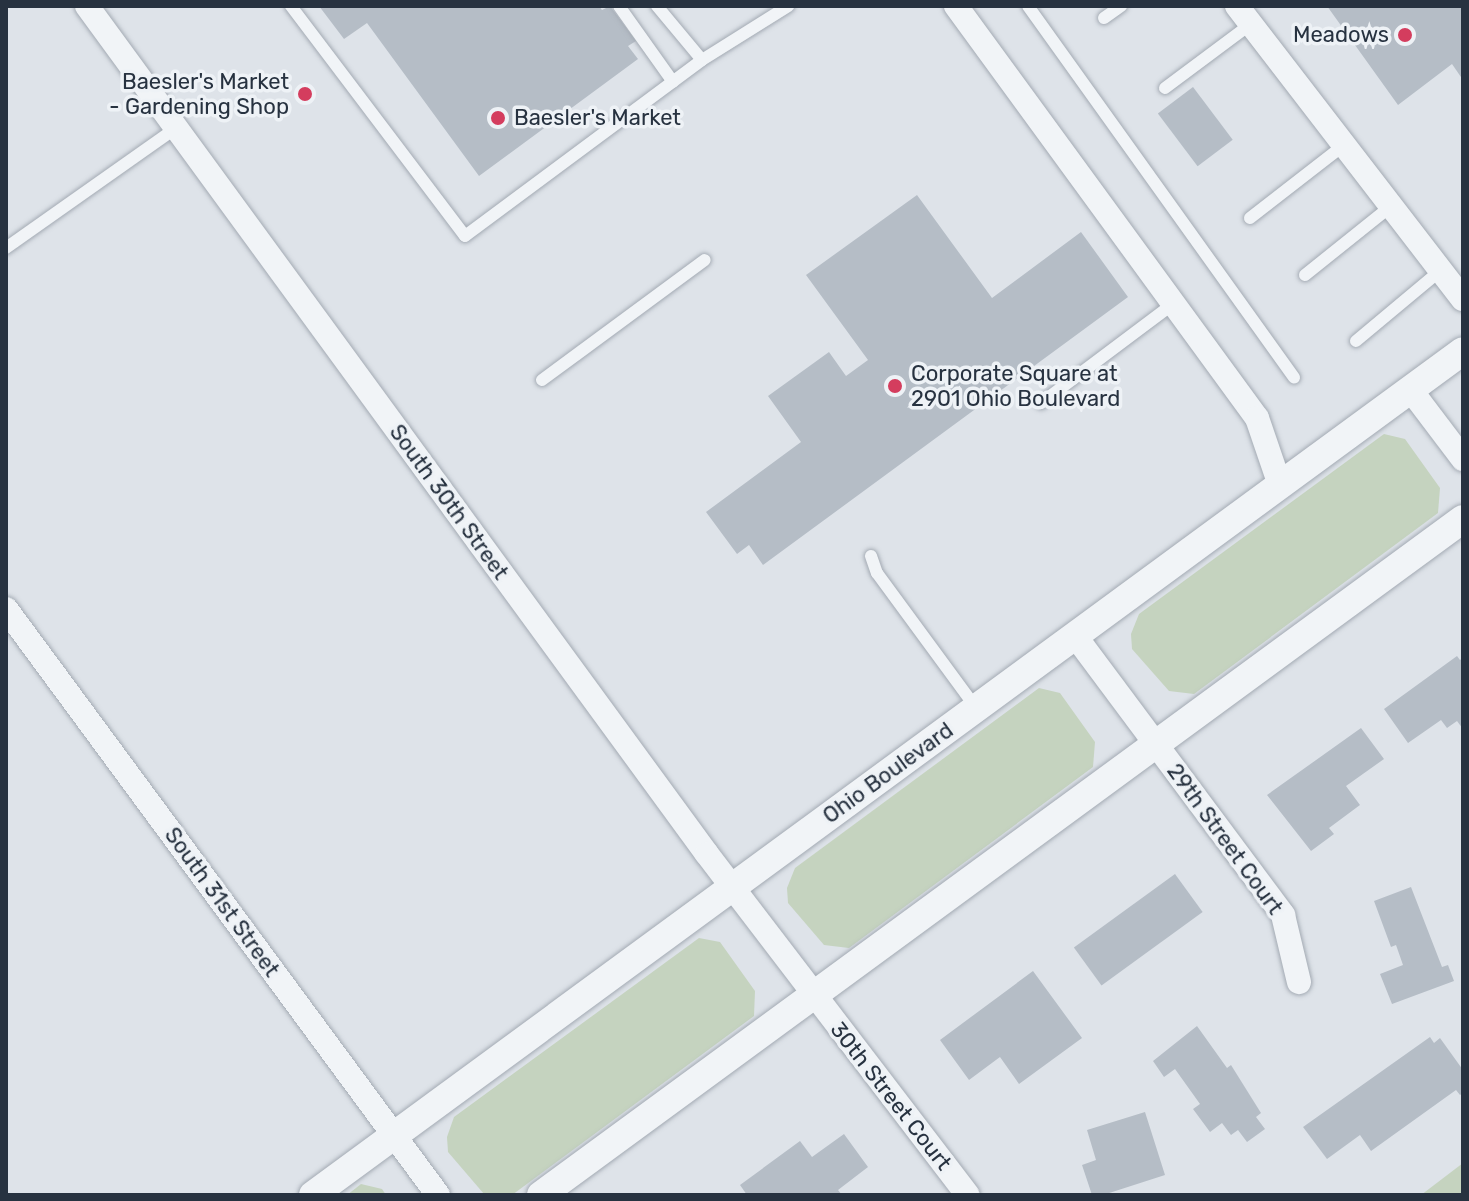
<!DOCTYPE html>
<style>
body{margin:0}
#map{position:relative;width:1469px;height:1201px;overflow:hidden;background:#dee3e9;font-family:Rubik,sans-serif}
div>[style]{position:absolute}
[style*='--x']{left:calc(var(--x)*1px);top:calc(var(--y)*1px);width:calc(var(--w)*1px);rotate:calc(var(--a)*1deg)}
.green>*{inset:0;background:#c5d3bf}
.building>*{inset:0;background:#b5bdc6;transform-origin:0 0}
.roads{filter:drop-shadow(0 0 2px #a3aab3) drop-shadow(0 0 2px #a3aab3)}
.service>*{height:12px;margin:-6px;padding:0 6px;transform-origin:6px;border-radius:6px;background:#f1f4f7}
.minor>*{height:24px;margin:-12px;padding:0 12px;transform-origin:12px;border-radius:12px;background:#f1f4f7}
.tertiary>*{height:28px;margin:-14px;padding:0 14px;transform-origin:14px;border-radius:14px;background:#f1f4f7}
.dots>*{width:22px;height:22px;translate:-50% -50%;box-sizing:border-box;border:4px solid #eef2f6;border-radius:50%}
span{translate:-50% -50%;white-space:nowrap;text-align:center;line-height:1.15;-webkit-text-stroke:7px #eef2f6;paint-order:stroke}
.poi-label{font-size:22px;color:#273240}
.right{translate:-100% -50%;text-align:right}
.left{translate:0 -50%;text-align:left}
.street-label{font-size:22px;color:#273240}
.frame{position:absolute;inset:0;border:8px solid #273240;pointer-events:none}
</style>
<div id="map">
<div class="green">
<div style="clip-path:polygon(1384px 434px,1405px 439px,1440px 488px,1438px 513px,1194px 694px,1169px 691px,1132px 649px,1131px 634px,1139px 614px)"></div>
<div style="clip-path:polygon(1039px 688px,1060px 693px,1095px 742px,1093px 767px,849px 948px,824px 945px,788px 903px,787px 888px,795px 868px)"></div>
<div style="clip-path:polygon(699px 938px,720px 942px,755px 991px,754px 1016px,512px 1195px,484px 1194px,448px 1152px,447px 1137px,454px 1117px)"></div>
<div style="clip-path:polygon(1463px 1163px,1463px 1195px,1421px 1195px)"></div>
<div style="clip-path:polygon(361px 1184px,382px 1189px,386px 1195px,347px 1195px)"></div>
</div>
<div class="building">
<div style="clip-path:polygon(319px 6px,599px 6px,602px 10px,610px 6px,636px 41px,628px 46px,638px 59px,479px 176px,367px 23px,344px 39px)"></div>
<div style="clip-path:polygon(1327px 6px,1463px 6px,1463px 80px,1452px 64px,1398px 105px)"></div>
<div style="left:1193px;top:87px;width:66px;height:44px;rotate:53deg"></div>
<div style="clip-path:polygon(917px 195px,992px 298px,1081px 232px,1128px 297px,763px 565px,749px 545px,737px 554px,706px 512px,801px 442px,768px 396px,829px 352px,846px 376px,868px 360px,806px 275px)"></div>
<div style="clip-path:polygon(1457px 656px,1460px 660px,1463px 658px,1463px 729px,1457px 721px,1447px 728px,1441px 720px,1408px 743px,1384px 709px)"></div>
<div style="clip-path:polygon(1361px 728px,1384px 759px,1346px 786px,1360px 805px,1329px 828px,1334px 834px,1311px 851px,1267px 795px)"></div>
<div style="left:1175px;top:874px;width:47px;height:125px;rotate:54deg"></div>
<div style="clip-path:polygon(1411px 887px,1442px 967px,1448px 965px,1454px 981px,1392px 1004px,1380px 974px,1403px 965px,1396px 945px,1391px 947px,1374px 901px)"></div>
<div style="clip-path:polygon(1033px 971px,1082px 1038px,1019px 1084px,1000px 1057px,969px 1080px,940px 1040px)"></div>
<div style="clip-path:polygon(1197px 1026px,1227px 1068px,1231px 1065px,1261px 1113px,1256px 1117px,1265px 1129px,1247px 1142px,1238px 1130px,1231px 1135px,1222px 1123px,1210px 1132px,1193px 1109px,1200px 1104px,1175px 1069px,1164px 1077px,1153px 1061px)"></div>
<div style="clip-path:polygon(1430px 1037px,1434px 1043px,1440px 1038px,1463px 1070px,1463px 1093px,1460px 1095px,1456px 1090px,1371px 1151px,1360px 1135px,1327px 1159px,1303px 1127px)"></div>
<div style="clip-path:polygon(1145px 1112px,1165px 1175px,1103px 1195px,1092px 1195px,1082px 1165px,1096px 1160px,1087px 1130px)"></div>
<div style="clip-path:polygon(844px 1134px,868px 1167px,838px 1190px,842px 1195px,747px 1195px,740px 1185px,800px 1141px,812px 1157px)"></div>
</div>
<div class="roads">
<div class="service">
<div style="--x:291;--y:6;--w:288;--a:52.9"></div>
<div style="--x:465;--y:236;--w:295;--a:-36.6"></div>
<div style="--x:702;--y:60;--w:102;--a:-32.1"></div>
<div style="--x:619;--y:6;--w:93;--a:54.6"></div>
<div style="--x:657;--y:6;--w:70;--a:50.2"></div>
<div style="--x:1028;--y:6;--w:457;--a:54.4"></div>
<div style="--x:1104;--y:18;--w:21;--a:-35"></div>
<div style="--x:1165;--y:88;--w:107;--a:-36.7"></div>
<div style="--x:1250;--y:218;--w:119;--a:-37.8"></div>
<div style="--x:6;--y:248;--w:207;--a:-35.2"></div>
<div style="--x:1305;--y:275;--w:110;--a:-38.7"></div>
<div style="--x:1356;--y:341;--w:111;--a:-39.9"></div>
<div style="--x:542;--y:380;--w:202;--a:-36.4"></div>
<div style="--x:1041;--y:403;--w:166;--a:-36.9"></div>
<div style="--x:871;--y:556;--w:18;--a:71"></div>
<div style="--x:877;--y:573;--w:169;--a:53.7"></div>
</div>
<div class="minor">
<div style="--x:87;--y:6;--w:1050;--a:53.83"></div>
<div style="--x:707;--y:854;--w:429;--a:52.6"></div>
<div style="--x:956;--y:6;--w:510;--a:53.85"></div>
<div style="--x:1257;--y:418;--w:71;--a:71.1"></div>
<div style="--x:1237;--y:6;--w:370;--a:52.4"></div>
<div style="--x:1410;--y:389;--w:88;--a:52.9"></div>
<div style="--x:6;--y:609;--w:728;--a:53.6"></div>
<div style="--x:1076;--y:637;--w:347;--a:53.3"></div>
<div style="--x:1283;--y:915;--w:69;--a:76.6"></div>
</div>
<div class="tertiary">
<div style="--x:313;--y:1195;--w:1426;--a:-36.28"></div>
<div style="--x:541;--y:1195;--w:1143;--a:-36.25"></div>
</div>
</div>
<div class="dots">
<div style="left:1405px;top:35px;background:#d43d5e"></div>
<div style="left:305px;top:94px;background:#d43d5e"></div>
<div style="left:498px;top:118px;background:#d43d5e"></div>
<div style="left:895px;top:386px;background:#d43d5e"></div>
</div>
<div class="poi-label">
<span class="right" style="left:1389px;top:35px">Meadows</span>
<span class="right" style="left:289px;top:94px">Baesler's Market<br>- Gardening Shop</span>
<span class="left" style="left:514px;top:118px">Baesler's Market</span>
<span class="left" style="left:911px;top:386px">Corporate Square at<br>2901 Ohio Boulevard</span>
</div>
<div class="street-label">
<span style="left:449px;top:502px;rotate:54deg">South 30th Street</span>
<span style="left:888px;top:773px;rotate:-36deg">Ohio Boulevard</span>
<span style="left:1225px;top:839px;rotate:54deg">29th Street Court</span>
<span style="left:222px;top:902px;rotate:54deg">South 31st Street</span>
<span style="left:891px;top:1096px;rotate:52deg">30th Street Court</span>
</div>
<div class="frame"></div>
</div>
